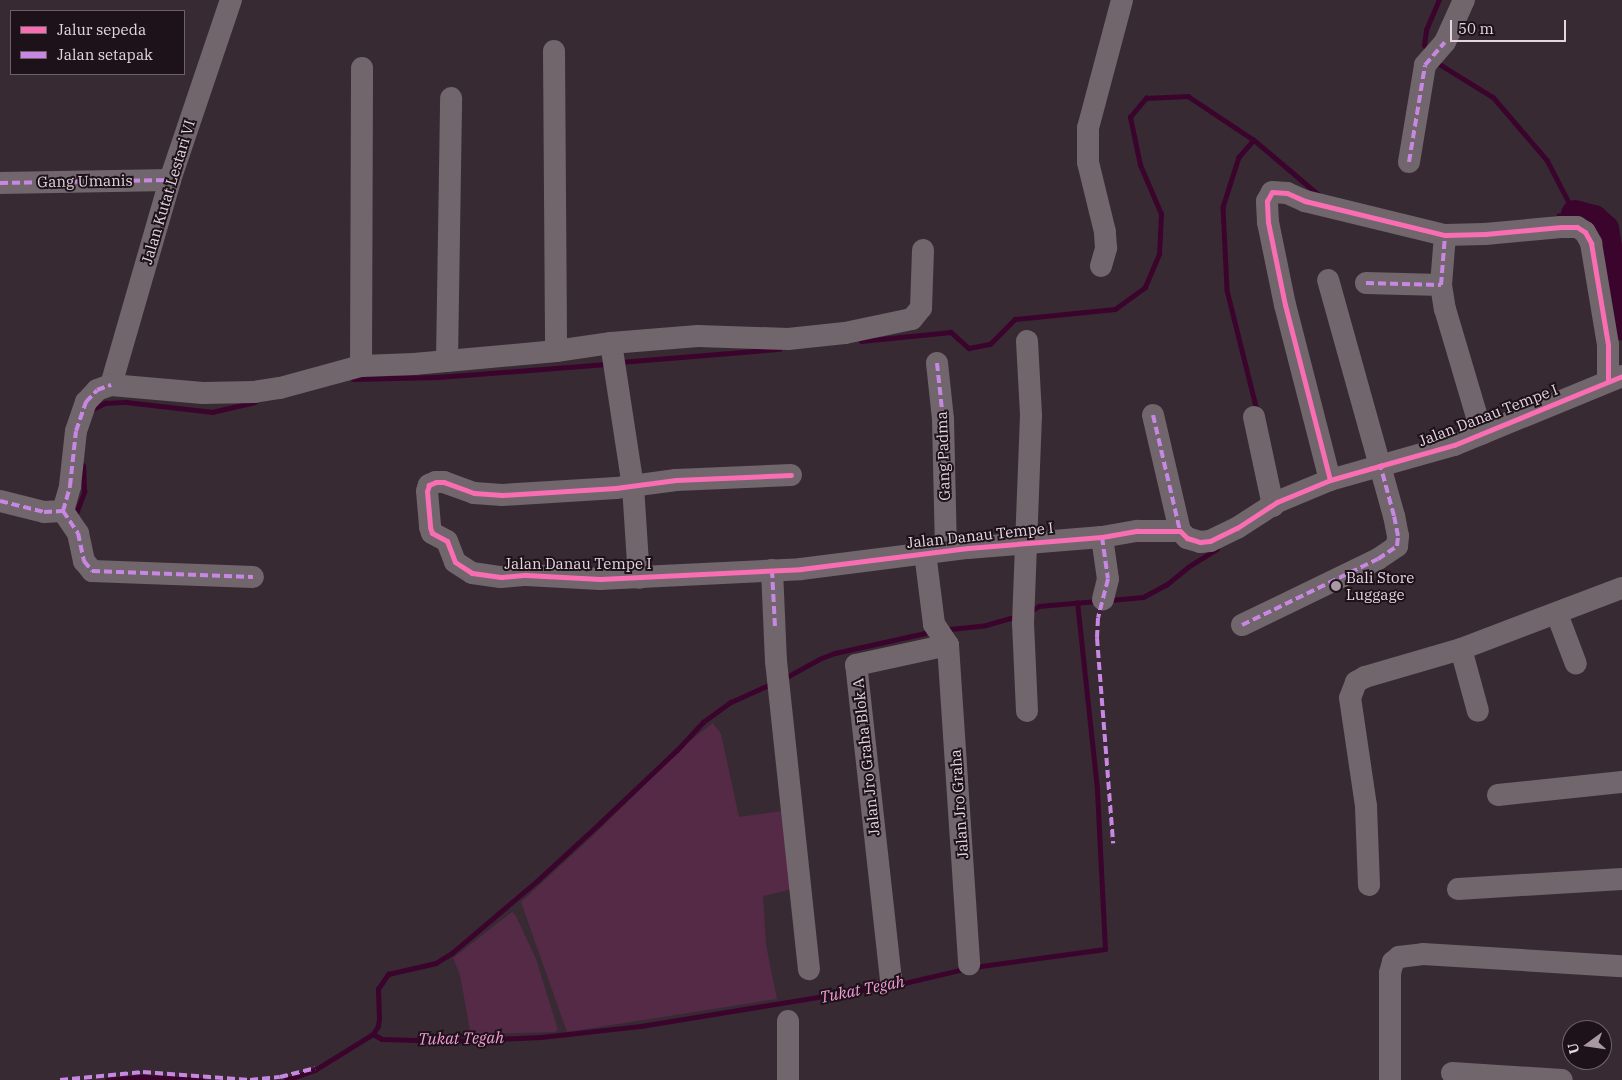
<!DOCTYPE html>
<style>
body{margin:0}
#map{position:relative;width:1622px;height:1080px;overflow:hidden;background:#382a33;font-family:"IBM Plex Serif",serif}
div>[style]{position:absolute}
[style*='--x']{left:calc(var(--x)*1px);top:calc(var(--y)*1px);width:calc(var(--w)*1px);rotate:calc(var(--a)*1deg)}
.green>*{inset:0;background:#542a46}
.stream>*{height:4.5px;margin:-2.25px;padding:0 2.25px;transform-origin:2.25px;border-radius:2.25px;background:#3b042d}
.river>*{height:28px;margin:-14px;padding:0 14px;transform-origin:14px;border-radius:14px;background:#3b042d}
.minor>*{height:22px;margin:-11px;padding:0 11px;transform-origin:11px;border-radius:11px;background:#70666c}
.quiet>*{height:4px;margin-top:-2px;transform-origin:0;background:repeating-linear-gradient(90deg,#c787e3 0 8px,transparent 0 12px)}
.cycleway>*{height:5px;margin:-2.5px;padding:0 2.5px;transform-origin:2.5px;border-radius:2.5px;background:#f96db3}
.dots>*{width:14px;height:14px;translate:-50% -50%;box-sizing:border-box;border:2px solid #1d1219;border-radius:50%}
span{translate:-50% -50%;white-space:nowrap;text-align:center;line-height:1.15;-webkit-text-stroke:4px #1d1219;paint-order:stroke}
.street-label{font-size:15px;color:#e6d5e0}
.poi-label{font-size:15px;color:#e6d5e0}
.left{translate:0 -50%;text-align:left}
.water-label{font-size:16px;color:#f89cd8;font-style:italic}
.legend{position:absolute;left:10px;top:10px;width:175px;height:65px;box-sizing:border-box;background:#1d1219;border:1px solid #6d6069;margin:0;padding:6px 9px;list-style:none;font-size:15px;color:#e6d5e0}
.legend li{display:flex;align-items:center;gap:10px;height:25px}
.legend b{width:25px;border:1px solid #6d6069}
.north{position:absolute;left:1562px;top:1020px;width:50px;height:50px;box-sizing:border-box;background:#1d1219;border:1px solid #6d6069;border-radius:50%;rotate:256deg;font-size:14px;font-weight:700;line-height:20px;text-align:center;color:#e6d5e0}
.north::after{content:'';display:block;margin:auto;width:18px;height:22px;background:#a999a3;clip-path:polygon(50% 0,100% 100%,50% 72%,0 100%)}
.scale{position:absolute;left:1450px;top:20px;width:116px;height:22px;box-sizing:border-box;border:2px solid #e6d5e0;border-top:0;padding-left:6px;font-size:15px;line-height:18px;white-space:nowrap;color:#e6d5e0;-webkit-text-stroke:4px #1d1219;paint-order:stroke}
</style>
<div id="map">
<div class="green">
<div style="clip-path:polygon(713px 723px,721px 734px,739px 817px,789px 810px,797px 888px,763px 896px,766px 945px,777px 999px,567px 1032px,521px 902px,598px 831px,687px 743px)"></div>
<div style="clip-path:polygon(512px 912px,516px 916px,536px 959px,558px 1030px,555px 1032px,475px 1034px,470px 1030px,460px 975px,453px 958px)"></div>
</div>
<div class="stream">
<div style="--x:1428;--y:51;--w:7;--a:-124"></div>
<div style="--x:1424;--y:45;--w:15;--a:-82"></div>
<div style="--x:1426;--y:30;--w:33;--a:-67"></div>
<div style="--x:1436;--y:62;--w:67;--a:31.6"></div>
<div style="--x:1493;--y:97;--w:83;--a:49.4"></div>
<div style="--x:1547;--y:160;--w:61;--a:62.6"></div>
<div style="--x:1575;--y:214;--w:16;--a:173"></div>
<div style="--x:1254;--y:140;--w:23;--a:131"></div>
<div style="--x:1239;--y:157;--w:52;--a:107.7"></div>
<div style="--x:1223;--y:207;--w:83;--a:87.2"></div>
<div style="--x:1227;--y:290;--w:124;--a:76"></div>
<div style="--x:861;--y:341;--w:90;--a:-5.7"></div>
<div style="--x:951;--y:332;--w:24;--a:42"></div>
<div style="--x:969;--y:348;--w:21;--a:-11"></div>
<div style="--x:990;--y:344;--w:35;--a:-45"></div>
<div style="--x:1015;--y:319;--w:100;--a:-5.7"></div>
<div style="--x:1115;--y:309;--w:37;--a:-36"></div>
<div style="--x:1145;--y:287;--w:36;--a:-67"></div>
<div style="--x:1159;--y:254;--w:40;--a:-87.1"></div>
<div style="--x:1161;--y:214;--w:53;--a:-113.2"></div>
<div style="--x:1140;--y:165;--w:49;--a:-101.8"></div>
<div style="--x:1130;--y:117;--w:25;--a:-50"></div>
<div style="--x:1146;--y:98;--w:42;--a:-2.7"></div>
<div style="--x:1188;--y:96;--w:79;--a:33.7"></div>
<div style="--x:1254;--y:140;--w:84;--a:40.2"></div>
<div style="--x:620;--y:362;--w:160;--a:-4.7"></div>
<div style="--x:353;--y:379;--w:85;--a:-1.3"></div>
<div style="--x:438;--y:377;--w:169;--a:-4.4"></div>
<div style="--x:91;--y:410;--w:16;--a:-27"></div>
<div style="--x:105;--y:403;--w:21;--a:-3"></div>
<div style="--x:126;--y:402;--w:87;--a:6.6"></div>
<div style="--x:212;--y:412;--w:44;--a:-13.1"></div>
<div style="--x:75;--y:516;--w:26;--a:-69"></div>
<div style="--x:84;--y:492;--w:26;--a:-92"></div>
<div style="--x:1110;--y:600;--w:33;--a:-5"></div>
<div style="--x:1143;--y:597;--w:26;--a:-28"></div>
<div style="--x:1166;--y:585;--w:28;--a:-39"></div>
<div style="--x:1188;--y:567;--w:34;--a:-32"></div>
<div style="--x:1031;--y:611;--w:9;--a:-32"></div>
<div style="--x:1039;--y:606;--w:58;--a:-4.9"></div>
<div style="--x:950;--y:629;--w:36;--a:-6"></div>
<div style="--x:986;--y:625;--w:32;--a:-16"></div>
<div style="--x:785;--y:678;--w:39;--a:-29"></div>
<div style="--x:819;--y:659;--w:17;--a:-21"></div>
<div style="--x:835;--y:653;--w:92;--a:-12.5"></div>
<div style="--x:974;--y:967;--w:132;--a:-7.8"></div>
<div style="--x:1105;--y:949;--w:160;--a:-92.9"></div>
<div style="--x:1097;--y:789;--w:187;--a:-96.1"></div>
<div style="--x:896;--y:985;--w:70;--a:-13.2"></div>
<div style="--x:373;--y:1034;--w:10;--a:29"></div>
<div style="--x:382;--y:1039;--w:66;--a:1.7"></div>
<div style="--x:448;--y:1041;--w:93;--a:-2.5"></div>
<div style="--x:541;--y:1037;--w:101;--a:-6.3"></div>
<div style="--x:641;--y:1026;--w:248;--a:-9.3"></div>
<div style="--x:107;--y:1080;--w:36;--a:-5"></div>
<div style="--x:143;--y:1077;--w:59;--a:2.9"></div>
<div style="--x:286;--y:1080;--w:31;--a:-19"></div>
<div style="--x:315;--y:1070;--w:68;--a:-31.8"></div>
<div style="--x:373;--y:1034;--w:9;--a:-58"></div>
<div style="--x:378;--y:1026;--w:7;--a:-82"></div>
<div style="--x:379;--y:1019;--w:30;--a:-92"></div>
<div style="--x:378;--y:989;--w:18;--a:-56"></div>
<div style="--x:388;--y:974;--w:49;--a:-12.9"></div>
<div style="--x:436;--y:963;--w:19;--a:-32"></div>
<div style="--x:452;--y:953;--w:111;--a:-40.3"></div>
<div style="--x:537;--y:881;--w:86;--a:-42.6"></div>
<div style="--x:600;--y:823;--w:106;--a:-43.5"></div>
<div style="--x:677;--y:750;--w:38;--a:-47"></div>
<div style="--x:703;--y:722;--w:34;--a:-36"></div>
<div style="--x:731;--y:702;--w:44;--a:-24.2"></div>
</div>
<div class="river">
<div style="--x:1575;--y:214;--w:20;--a:15"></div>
<div style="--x:1594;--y:219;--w:15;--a:42"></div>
<div style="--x:1605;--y:229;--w:99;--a:80.2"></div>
</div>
<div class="minor">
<div style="--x:554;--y:51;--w:300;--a:89.6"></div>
<div style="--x:1409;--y:162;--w:98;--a:-80.6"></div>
<div style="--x:1425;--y:65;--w:30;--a:-49"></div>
<div style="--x:1445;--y:42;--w:46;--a:-65.7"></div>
<div style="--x:0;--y:183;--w:170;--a:-1"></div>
<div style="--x:1445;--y:235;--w:50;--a:94.6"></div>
<div style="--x:1441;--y:285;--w:24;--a:81"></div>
<div style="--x:1445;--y:309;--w:130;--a:73.5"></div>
<div style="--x:1101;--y:266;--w:19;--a:-74"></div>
<div style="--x:1106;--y:248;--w:16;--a:-94"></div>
<div style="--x:1105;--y:232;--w:72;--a:-103.7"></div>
<div style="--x:1088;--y:162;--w:34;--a:-90"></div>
<div style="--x:1088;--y:128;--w:132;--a:-75.1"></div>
<div style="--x:1366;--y:283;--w:75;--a:1.5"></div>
<div style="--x:1027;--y:341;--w:74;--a:86.9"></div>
<div style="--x:1031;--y:415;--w:208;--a:92.2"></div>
<div style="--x:1023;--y:623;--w:88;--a:87.4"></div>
<div style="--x:611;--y:343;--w:145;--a:81.3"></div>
<div style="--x:633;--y:486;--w:92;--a:86.3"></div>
<div style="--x:447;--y:361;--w:263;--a:-89.1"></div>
<div style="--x:937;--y:363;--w:56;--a:83.9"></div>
<div style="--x:943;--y:419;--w:131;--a:88.7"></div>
<div style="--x:361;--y:366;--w:298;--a:-89.8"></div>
<div style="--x:111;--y:385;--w:213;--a:-73.9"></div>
<div style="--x:170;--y:180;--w:190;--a:-71.3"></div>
<div style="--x:1153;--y:415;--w:119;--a:76.9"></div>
<div style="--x:1254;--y:417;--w:91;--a:77.9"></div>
<div style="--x:791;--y:475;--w:115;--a:177.5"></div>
<div style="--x:676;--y:480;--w:61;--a:172.4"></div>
<div style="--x:616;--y:488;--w:114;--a:176.5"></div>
<div style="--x:502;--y:495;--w:28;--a:-176"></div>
<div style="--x:474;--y:493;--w:32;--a:-160"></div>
<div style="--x:444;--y:482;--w:8;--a:180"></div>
<div style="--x:436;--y:482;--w:8;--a:157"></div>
<div style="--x:429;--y:485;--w:6;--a:108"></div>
<div style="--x:427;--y:491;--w:36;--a:85"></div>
<div style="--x:430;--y:527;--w:6;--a:72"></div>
<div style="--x:432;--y:533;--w:17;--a:28"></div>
<div style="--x:447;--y:541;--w:22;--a:69"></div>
<div style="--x:455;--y:562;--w:20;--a:33"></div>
<div style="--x:472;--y:573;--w:29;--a:8"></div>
<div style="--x:501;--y:577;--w:25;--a:-5"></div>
<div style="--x:526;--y:575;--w:74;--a:3.1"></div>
<div style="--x:600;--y:579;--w:201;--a:-2.8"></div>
<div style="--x:801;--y:569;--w:168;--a:-7.2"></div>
<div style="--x:968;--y:548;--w:134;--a:-4.7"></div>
<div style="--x:1102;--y:537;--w:36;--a:-10"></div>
<div style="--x:1137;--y:531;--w:43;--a:0"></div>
<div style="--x:1180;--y:531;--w:10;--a:45"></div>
<div style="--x:1187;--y:538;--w:14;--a:17"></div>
<div style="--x:1200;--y:542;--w:10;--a:-6"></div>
<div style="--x:1210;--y:541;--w:30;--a:-26"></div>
<div style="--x:1237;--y:528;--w:48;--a:-33"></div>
<div style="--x:1277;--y:502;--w:57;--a:-22.5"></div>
<div style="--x:1330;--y:480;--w:129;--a:-15.8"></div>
<div style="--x:1454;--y:445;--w:182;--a:-22.3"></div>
<div style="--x:1330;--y:480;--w:181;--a:-104.4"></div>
<div style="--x:1285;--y:305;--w:85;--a:-101.6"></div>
<div style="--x:1268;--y:222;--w:21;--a:-93"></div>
<div style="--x:1267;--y:201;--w:10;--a:-61"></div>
<div style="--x:1272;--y:192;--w:15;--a:4"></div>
<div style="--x:1287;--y:193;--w:20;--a:24"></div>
<div style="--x:1305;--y:201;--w:144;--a:13.7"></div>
<div style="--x:1445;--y:235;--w:40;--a:-1.4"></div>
<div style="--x:1485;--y:234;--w:76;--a:-5.3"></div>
<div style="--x:1561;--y:227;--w:16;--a:0"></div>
<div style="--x:1577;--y:227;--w:9;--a:32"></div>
<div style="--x:1585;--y:232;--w:13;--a:61"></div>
<div style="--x:1591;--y:243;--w:103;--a:80.5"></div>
<div style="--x:1608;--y:345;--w:36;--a:90"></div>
<div style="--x:0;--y:501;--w:45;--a:14"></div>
<div style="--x:44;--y:512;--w:19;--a:-3"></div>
<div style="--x:63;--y:511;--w:26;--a:-74"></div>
<div style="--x:70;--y:486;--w:55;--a:-83.8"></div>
<div style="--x:76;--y:431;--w:31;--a:-71"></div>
<div style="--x:86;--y:402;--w:16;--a:-47"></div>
<div style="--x:97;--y:390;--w:15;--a:-20"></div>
<div style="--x:111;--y:385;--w:92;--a:5"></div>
<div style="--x:203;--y:393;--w:51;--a:-1.1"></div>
<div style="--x:254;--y:392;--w:26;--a:-9"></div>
<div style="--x:280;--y:388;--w:84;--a:-15.2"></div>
<div style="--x:361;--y:366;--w:53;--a:-2.2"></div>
<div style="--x:414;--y:364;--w:143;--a:-5.2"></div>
<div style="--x:556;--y:351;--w:56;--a:-8.3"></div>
<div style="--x:611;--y:343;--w:87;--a:-4.6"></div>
<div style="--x:698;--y:336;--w:90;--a:1.9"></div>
<div style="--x:788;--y:339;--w:57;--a:-6"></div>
<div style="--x:845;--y:333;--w:68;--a:-11.8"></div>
<div style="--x:912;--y:319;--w:14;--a:-51"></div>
<div style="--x:921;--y:308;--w:58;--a:-88"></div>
<div style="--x:63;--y:511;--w:27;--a:56"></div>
<div style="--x:78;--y:533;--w:29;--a:78"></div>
<div style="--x:84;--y:561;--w:13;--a:51"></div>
<div style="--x:92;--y:571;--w:161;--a:2.1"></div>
<div style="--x:1102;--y:537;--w:42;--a:81.9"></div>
<div style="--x:1108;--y:579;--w:21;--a:104"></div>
<div style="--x:772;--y:570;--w:91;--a:87.5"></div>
<div style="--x:776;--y:661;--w:310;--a:83.9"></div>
<div style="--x:1557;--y:614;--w:53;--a:69.2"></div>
<div style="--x:1242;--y:625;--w:151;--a:-25.9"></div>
<div style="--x:1378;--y:559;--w:23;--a:-34"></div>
<div style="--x:1397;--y:546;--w:10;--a:-84"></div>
<div style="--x:1398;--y:536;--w:20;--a:-101"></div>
<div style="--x:1394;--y:516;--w:245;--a:-105.6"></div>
<div style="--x:948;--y:645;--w:320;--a:86.2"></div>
<div style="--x:1461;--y:649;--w:64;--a:74.7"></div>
<div style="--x:1498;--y:795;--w:125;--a:-6"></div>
<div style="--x:1369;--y:885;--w:79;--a:-92.2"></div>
<div style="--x:1366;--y:806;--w:109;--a:-98.4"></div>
<div style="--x:1350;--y:698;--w:17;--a:-69"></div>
<div style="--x:1356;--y:682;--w:10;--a:-29"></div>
<div style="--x:1365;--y:677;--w:100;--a:-16.3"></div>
<div style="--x:1461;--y:649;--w:172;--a:-20.8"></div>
<div style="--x:1458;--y:889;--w:164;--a:-3.5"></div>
<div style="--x:891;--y:980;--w:317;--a:-96.3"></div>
<div style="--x:856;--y:665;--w:94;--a:-12.3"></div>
<div style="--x:948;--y:645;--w:25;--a:-124"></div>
<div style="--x:934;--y:624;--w:72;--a:-97.2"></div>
<div style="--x:1452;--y:1073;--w:110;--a:3.6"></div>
<div style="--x:788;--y:1080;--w:59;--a:-90"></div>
<div style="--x:1390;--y:1080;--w:107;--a:-90"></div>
<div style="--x:1390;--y:973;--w:11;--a:-75"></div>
<div style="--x:1393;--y:962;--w:8;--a:-40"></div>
<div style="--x:1399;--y:957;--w:24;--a:-7"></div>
<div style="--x:1423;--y:954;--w:199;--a:3.5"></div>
</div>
<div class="quiet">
<div style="--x:1409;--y:162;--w:98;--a:-80.6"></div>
<div style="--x:1425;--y:65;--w:30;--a:-49"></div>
<div style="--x:0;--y:183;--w:170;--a:-1"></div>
<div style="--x:1366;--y:283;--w:75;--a:1.5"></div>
<div style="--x:1441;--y:285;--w:50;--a:-85.4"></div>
<div style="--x:937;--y:363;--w:56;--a:83.9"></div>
<div style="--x:1153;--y:415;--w:119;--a:76.9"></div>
<div style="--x:0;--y:501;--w:45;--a:14"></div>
<div style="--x:44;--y:512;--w:19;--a:-3"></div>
<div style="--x:63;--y:511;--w:26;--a:-74"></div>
<div style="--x:70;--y:486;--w:55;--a:-83.8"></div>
<div style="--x:76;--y:431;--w:31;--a:-71"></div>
<div style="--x:86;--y:402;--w:16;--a:-47"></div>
<div style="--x:97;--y:390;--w:15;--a:-20"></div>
<div style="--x:63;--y:511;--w:27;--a:56"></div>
<div style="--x:78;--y:533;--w:29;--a:78"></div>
<div style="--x:84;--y:561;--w:13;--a:51"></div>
<div style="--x:92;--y:571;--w:161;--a:2.1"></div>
<div style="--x:1102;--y:537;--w:42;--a:81.9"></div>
<div style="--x:1108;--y:579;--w:40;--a:104.4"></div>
<div style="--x:1098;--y:618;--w:20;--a:93"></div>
<div style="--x:1097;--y:638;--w:206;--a:85.5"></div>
<div style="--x:772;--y:570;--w:58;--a:87"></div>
<div style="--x:1242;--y:625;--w:151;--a:-25.9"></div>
<div style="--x:1378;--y:559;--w:23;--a:-34"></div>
<div style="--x:1397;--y:546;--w:10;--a:-84"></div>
<div style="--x:1398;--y:536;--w:20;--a:-101"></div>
<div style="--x:1394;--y:516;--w:54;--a:-105.1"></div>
<div style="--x:60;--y:1080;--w:83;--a:-5.5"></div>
<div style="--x:143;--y:1072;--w:107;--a:4.3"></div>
<div style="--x:250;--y:1080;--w:30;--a:-6"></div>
<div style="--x:280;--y:1077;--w:36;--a:-14"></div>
</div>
<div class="cycleway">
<div style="--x:791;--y:475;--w:115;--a:177.5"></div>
<div style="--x:676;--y:480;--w:61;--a:172.4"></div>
<div style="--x:616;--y:488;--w:114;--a:176.5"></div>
<div style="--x:502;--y:495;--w:28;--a:-176"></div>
<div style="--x:474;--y:493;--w:32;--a:-160"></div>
<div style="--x:444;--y:482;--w:8;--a:180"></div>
<div style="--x:436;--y:482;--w:8;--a:157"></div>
<div style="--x:429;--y:485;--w:6;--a:108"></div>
<div style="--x:427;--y:491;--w:36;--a:85"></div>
<div style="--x:430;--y:527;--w:6;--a:72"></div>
<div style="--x:432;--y:533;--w:17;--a:28"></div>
<div style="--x:447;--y:541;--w:22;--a:69"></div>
<div style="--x:455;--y:562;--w:20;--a:33"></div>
<div style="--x:472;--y:573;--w:29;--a:8"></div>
<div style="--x:501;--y:577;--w:25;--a:-5"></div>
<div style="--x:526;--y:575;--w:74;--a:3.1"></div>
<div style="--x:600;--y:579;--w:201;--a:-2.8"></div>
<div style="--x:801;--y:569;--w:168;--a:-7.2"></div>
<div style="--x:968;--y:548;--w:134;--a:-4.7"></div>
<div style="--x:1102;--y:537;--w:36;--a:-10"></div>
<div style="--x:1137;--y:531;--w:43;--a:0"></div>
<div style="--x:1180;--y:531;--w:10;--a:45"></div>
<div style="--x:1187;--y:538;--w:14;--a:17"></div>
<div style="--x:1200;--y:542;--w:10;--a:-6"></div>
<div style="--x:1210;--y:541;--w:30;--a:-26"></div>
<div style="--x:1237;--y:528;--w:48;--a:-33"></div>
<div style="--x:1277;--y:502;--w:57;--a:-22.5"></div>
<div style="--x:1330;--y:480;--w:129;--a:-15.8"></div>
<div style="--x:1454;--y:445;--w:182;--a:-22.3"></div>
<div style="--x:1330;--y:480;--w:181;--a:-104.4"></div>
<div style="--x:1285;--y:305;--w:85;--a:-101.6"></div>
<div style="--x:1268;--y:222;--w:21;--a:-93"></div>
<div style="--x:1267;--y:201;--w:10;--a:-61"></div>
<div style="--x:1272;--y:192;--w:15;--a:4"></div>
<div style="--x:1287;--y:193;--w:20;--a:24"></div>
<div style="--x:1305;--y:201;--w:144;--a:13.7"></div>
<div style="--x:1445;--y:235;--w:40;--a:-1.4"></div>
<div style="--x:1485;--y:234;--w:76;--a:-5.3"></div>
<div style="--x:1561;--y:227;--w:16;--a:0"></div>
<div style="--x:1577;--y:227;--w:9;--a:32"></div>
<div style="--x:1585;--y:232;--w:13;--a:61"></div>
<div style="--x:1591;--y:243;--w:103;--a:80.5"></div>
<div style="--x:1608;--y:345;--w:36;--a:90"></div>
</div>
<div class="dots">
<div style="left:1336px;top:586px;background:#a999a3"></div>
</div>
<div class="street-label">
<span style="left:85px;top:181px;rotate:-1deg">Gang Umanis</span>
<span style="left:168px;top:192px;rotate:-73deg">Jalan Kutat Lestari VI</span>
<span style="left:1488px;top:415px;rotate:-21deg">Jalan Danau Tempe I</span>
<span style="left:943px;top:456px;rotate:-92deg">Gang Padma</span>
<span style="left:980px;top:535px;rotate:-6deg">Jalan Danau Tempe I</span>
<span style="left:578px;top:564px">Jalan Danau Tempe I</span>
<span style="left:866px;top:757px;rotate:-96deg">Jalan Jro Graha Blok A</span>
<span style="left:959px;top:804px;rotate:-94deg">Jalan Jro Graha</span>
</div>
<div class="poi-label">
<span class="left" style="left:1346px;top:586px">Bali Store<br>Luggage</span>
</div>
<div class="water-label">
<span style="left:862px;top:989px;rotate:-11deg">Tukat Tegah</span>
<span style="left:461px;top:1038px;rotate:-1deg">Tukat Tegah</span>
</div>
<ul class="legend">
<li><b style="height:6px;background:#f96db3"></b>Jalur sepeda</li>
<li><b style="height:6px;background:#c787e3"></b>Jalan setapak</li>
</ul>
<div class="north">U</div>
<div class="scale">50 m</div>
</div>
